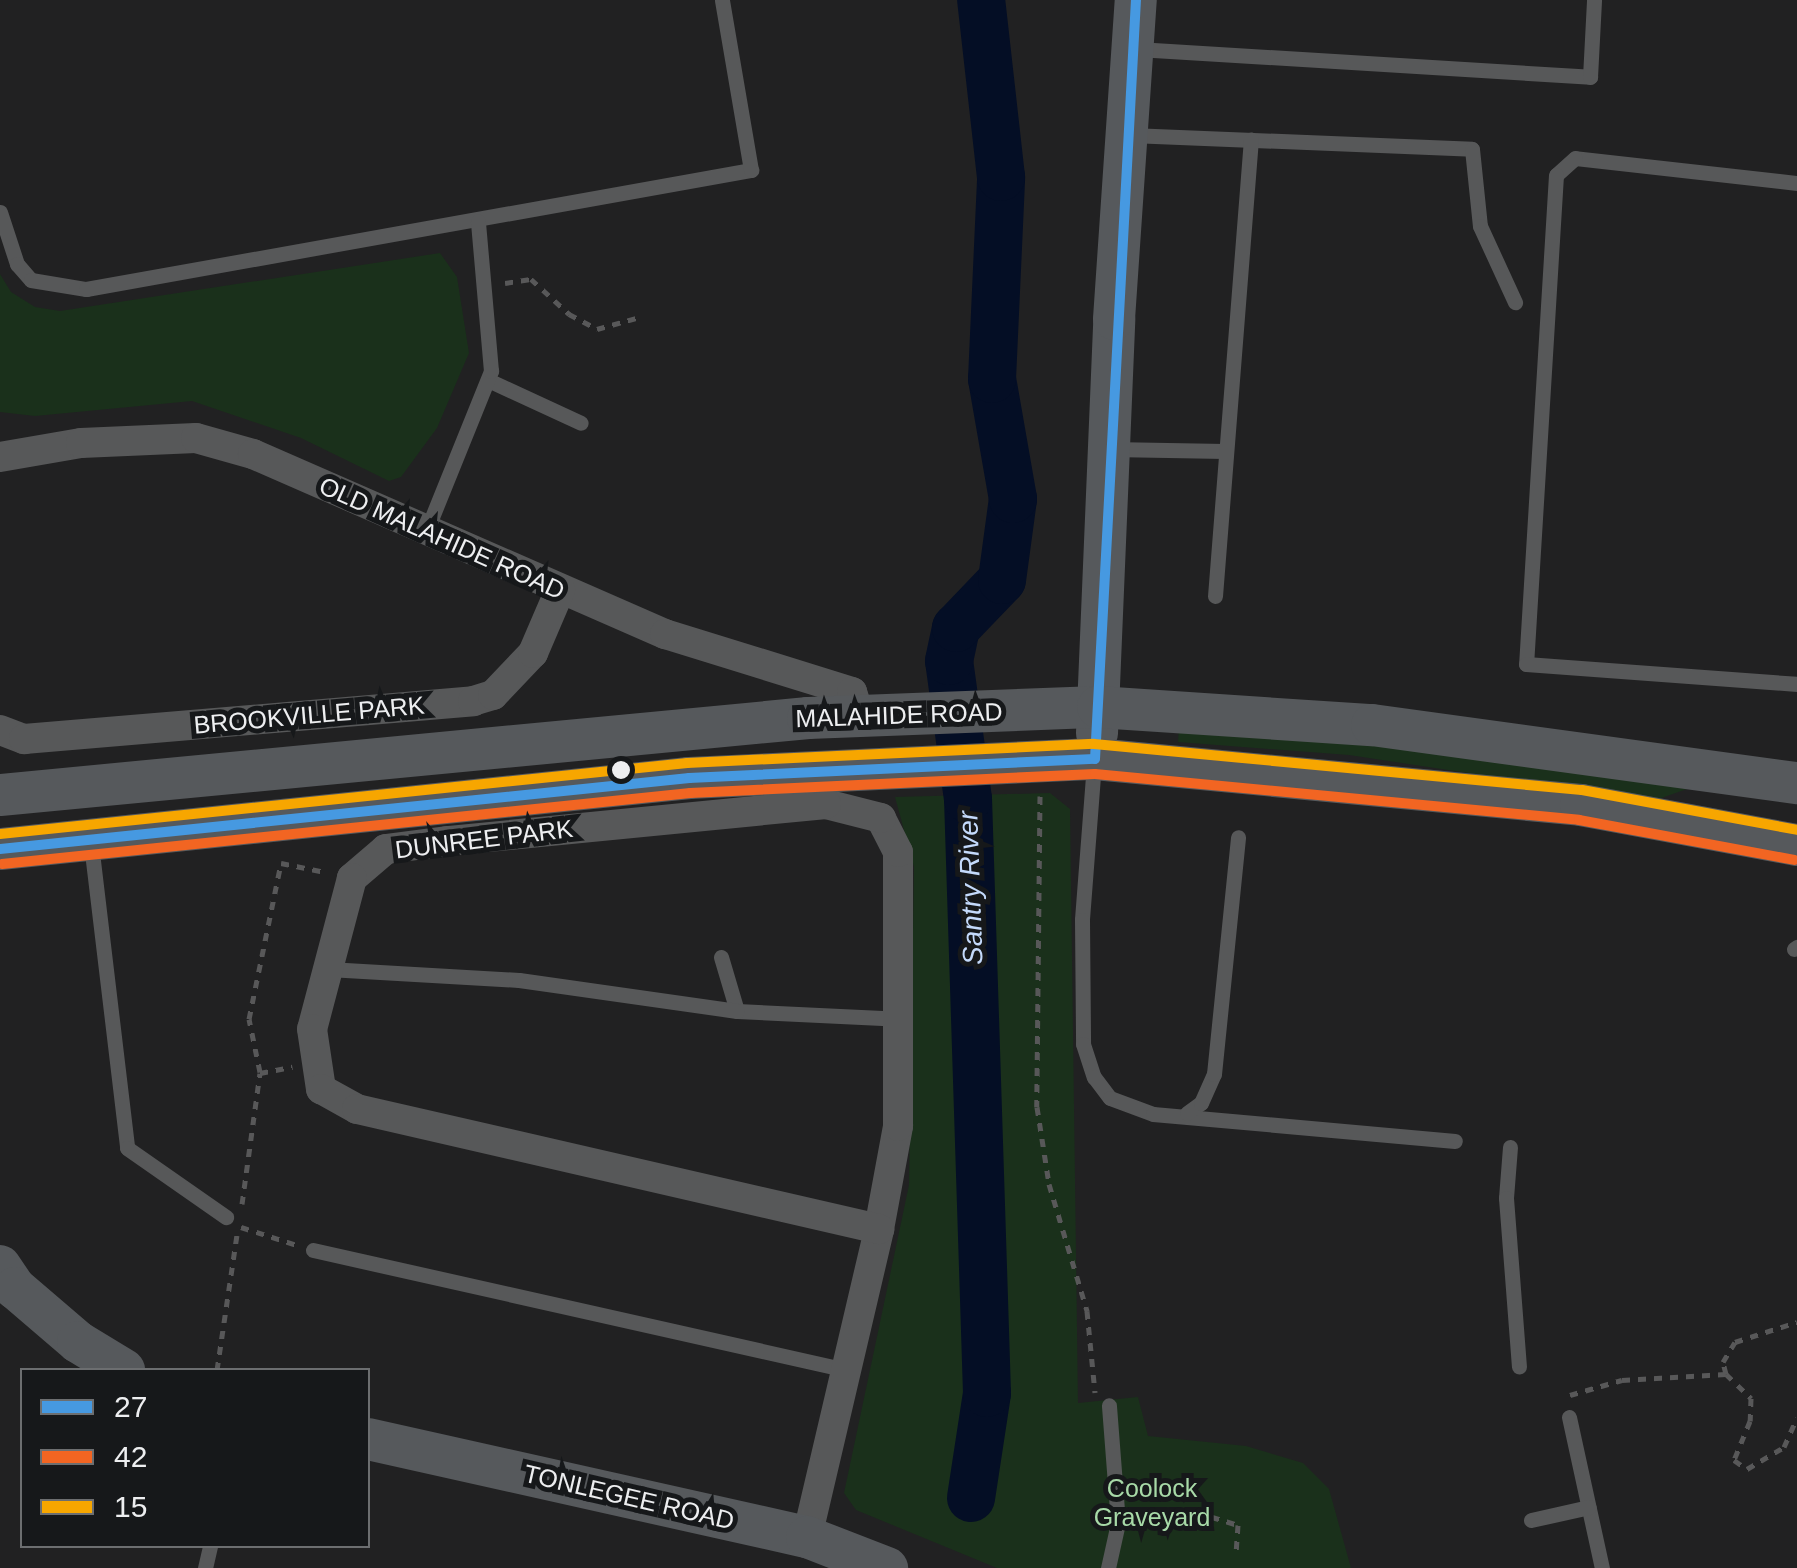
<!DOCTYPE html>
<style>
body{margin:0}
#map{position:relative;width:1797px;height:1568px;overflow:hidden;background:#212122;font-family:Helvetica,sans-serif}
div>[style]{position:absolute}
[style*='--x']{left:calc(var(--x)*1px);top:calc(var(--y)*1px);width:calc(var(--w)*1px);rotate:calc(var(--a)*1deg)}
.green>*{inset:0;background:#1a301b}
.river>*{height:48px;margin:-24px;padding:0 24px;transform-origin:24px;border-radius:24px;background:#040e25}
.path>*{height:5px;margin-top:-2.5px;transform-origin:0;background:repeating-linear-gradient(90deg,#585859 0 8px,transparent 0 16px)}
.lane>*{height:15px;margin:-7.5px;padding:0 7.5px;transform-origin:7.5px;border-radius:7.5px;background:#575859}
.street>*{height:30px;margin:-15px;padding:0 15px;transform-origin:15px;border-radius:15px;background:#575859}
.secondary>*{height:42px;margin:-21px;padding:0 21px;transform-origin:21px;border-radius:21px;background:#56595c}
.bus-1>*{height:10px;margin:-5px;padding:0 5px;transform-origin:5px;border-radius:5px;background:#4699e1}
.bus-2>*{height:10px;margin:-5px;padding:0 5px;transform-origin:5px;border-radius:5px;background:#f26522}
.bus-3>*{height:10px;margin:-5px;padding:0 5px;transform-origin:5px;border-radius:5px;background:#f7a600}
.dots>*{width:28px;height:28px;translate:-50% -50%;box-sizing:border-box;border:5px solid #16181a;border-radius:50%}
span{translate:-50% -50%;white-space:nowrap;text-align:center;line-height:1.15;-webkit-text-stroke:10px #16181a;paint-order:stroke}
.street-label{font-size:25px;color:#edeef0}
.park-label{font-size:25px;color:#a8daa8}
.water-label{font-size:28px;color:#c4dafb;font-style:italic}
.legend{position:absolute;left:20px;top:1368px;width:350px;height:180px;box-sizing:border-box;background:#16181a;border:2px solid #6c6e70;margin:0;padding:12px 18px;list-style:none;font-size:30px;color:#edeef0}
.legend li{display:flex;align-items:center;gap:20px;height:50px}
.legend b{width:50px;border:2px solid #6c6e70}
</style>
<div id="map">
<div class="green">
<div style="clip-path:polygon(440px 253px,457px 277px,469px 353px,437px 428px,401px 477px,389px 481px,301px 438px,192px 401px,35px 416px,0 412px,0 274px,11px 292px,35px 307px,60px 311px)"></div>
<div style="clip-path:polygon(1179px 728px,1449px 748px,1687px 789px,1653px 801px,1349px 755px,1178px 742px)"></div>
<div style="clip-path:polygon(1050px 793px,1070px 809px,1078px 1403px,1138px 1397px,1148px 1436px,1246px 1446px,1303px 1463px,1329px 1489px,1351px 1568px,997px 1568px,856px 1510px,844px 1493px,909px 1185px,914px 867px,895px 797px)"></div>
</div>
<div class="river">
<div style="--x:971;--y:1498;--w:106;--a:-81.3"></div>
<div style="--x:987;--y:1393;--w:594;--a:-91.83"></div>
<div style="--x:968;--y:799;--w:139;--a:-97.8"></div>
<div style="--x:949;--y:661;--w:34;--a:-78"></div>
<div style="--x:956;--y:628;--w:66;--a:-46.2"></div>
<div style="--x:1002;--y:580;--w:82;--a:-82.3"></div>
<div style="--x:1013;--y:499;--w:122;--a:-99.9"></div>
<div style="--x:992;--y:379;--w:202;--a:-87.4"></div>
<div style="--x:1001;--y:177;--w:178;--a:-96.4"></div>
</div>
<div class="path">
<div style="--x:505;--y:283;--w:26;--a:-9"></div>
<div style="--x:531;--y:279;--w:52;--a:42.6"></div>
<div style="--x:569;--y:314;--w:32;--a:28"></div>
<div style="--x:597;--y:329;--w:45;--a:-15.6"></div>
<div style="--x:1040;--y:796;--w:311;--a:90.6"></div>
<div style="--x:1037;--y:1107;--w:78;--a:81.1"></div>
<div style="--x:1049;--y:1184;--w:133;--a:73.3"></div>
<div style="--x:1087;--y:1311;--w:82;--a:84.4"></div>
<div style="--x:260;--y:1072;--w:54;--a:-101.7"></div>
<div style="--x:249;--y:1019;--w:159;--a:-78.4"></div>
<div style="--x:281;--y:863;--w:45;--a:11.6"></div>
<div style="--x:242;--y:1204;--w:132;--a:-82.2"></div>
<div style="--x:260;--y:1073;--w:33;--a:-11"></div>
<div style="--x:241;--y:1227;--w:59;--a:17.8"></div>
<div style="--x:217;--y:1370;--w:136;--a:-81.6"></div>
<div style="--x:1726;--y:1374;--w:12;--a:-104"></div>
<div style="--x:1723;--y:1362;--w:23;--a:-59"></div>
<div style="--x:1735;--y:1342;--w:65;--a:-17.9"></div>
<div style="--x:1570;--y:1395;--w:54;--a:-16.1"></div>
<div style="--x:1622;--y:1380;--w:104;--a:-3.3"></div>
<div style="--x:1726;--y:1374;--w:35;--a:44"></div>
<div style="--x:1751;--y:1398;--w:23;--a:92"></div>
<div style="--x:1750;--y:1421;--w:42;--a:112.3"></div>
<div style="--x:1734;--y:1460;--w:16;--a:35"></div>
<div style="--x:1747;--y:1469;--w:43;--a:-30.7"></div>
<div style="--x:1784;--y:1447;--w:32;--a:-66"></div>
<div style="--x:1135;--y:1521;--w:62;--a:-8.4"></div>
<div style="--x:1196;--y:1512;--w:44;--a:17.2"></div>
<div style="--x:1238;--y:1525;--w:27;--a:94"></div>
</div>
<div class="lane">
<div style="--x:1137;--y:49;--w:454;--a:3.5"></div>
<div style="--x:1590;--y:77;--w:77;--a:-87"></div>
<div style="--x:1130;--y:135;--w:342;--a:2.3"></div>
<div style="--x:1472;--y:149;--w:77;--a:84.1"></div>
<div style="--x:1480;--y:226;--w:84;--a:65.3"></div>
<div style="--x:1797;--y:183;--w:223;--a:-173.6"></div>
<div style="--x:1575;--y:158;--w:25;--a:138"></div>
<div style="--x:1556;--y:175;--w:490;--a:93.5"></div>
<div style="--x:1526;--y:664;--w:272;--a:4.2"></div>
<div style="--x:0;--y:212;--w:55;--a:71.9"></div>
<div style="--x:17;--y:264;--w:21;--a:49"></div>
<div style="--x:31;--y:280;--w:56;--a:9.3"></div>
<div style="--x:86;--y:289;--w:676;--a:-10.15"></div>
<div style="--x:751;--y:170;--w:172;--a:-99.7"></div>
<div style="--x:488;--y:380;--w:102;--a:24.8"></div>
<div style="--x:1110;--y:449;--w:115;--a:1"></div>
<div style="--x:426;--y:532;--w:174;--a:-68"></div>
<div style="--x:491;--y:371;--w:150;--a:-95"></div>
<div style="--x:1215;--y:596;--w:458;--a:-85.5"></div>
<div style="--x:1094;--y:763;--w:157;--a:94.4"></div>
<div style="--x:1082;--y:920;--w:124;--a:89.5"></div>
<div style="--x:1083;--y:1044;--w:35;--a:72"></div>
<div style="--x:1094;--y:1077;--w:26;--a:53"></div>
<div style="--x:1110;--y:1098;--w:46;--a:20.4"></div>
<div style="--x:1153;--y:1114;--w:303;--a:5.1"></div>
<div style="--x:91;--y:844;--w:306;--a:83.2"></div>
<div style="--x:127;--y:1148;--w:121;--a:34.9"></div>
<div style="--x:1794;--y:949;--w:4;--a:-34"></div>
<div style="--x:721;--y:957;--w:56;--a:73.5"></div>
<div style="--x:737;--y:1011;--w:161;--a:2.8"></div>
<div style="--x:328;--y:969;--w:191;--a:3.3"></div>
<div style="--x:519;--y:980;--w:220;--a:8.1"></div>
<div style="--x:1187;--y:1113;--w:17;--a:-36"></div>
<div style="--x:1201;--y:1103;--w:32;--a:-66"></div>
<div style="--x:1214;--y:1074;--w:238;--a:-84.2"></div>
<div style="--x:1510;--y:1147;--w:51;--a:94.5"></div>
<div style="--x:1506;--y:1198;--w:169;--a:85.6"></div>
<div style="--x:313;--y:1250;--w:547;--a:12.67"></div>
<div style="--x:1569;--y:1417;--w:155;--a:77.7"></div>
<div style="--x:1531;--y:1520;--w:59;--a:-12.6"></div>
<div style="--x:205;--y:1568;--w:23;--a:-77"></div>
<div style="--x:1108;--y:1568;--w:46;--a:-77.5"></div>
<div style="--x:1118;--y:1523;--w:118;--a:-94.4"></div>
</div>
<div class="street">
<div style="--x:0;--y:457;--w:82;--a:-9.8"></div>
<div style="--x:81;--y:443;--w:115;--a:-2.5"></div>
<div style="--x:196;--y:438;--w:59;--a:15.7"></div>
<div style="--x:253;--y:454;--w:450;--a:23.6"></div>
<div style="--x:665;--y:634;--w:196;--a:17.2"></div>
<div style="--x:852;--y:692;--w:25;--a:72"></div>
<div style="--x:0;--y:730;--w:26;--a:21"></div>
<div style="--x:24;--y:739;--w:451;--a:-4.8"></div>
<div style="--x:473;--y:701;--w:21;--a:-17"></div>
<div style="--x:493;--y:695;--w:58;--a:-46.4"></div>
<div style="--x:533;--y:653;--w:69;--a:-66.8"></div>
<div style="--x:807;--y:1537;--w:316;--a:-76.8"></div>
<div style="--x:879;--y:1229;--w:105;--a:-79.5"></div>
<div style="--x:898;--y:1126;--w:274;--a:-90"></div>
<div style="--x:898;--y:852;--w:38;--a:-117"></div>
<div style="--x:881;--y:818;--w:57;--a:-165.7"></div>
<div style="--x:826;--y:804;--w:381;--a:174.4"></div>
<div style="--x:447;--y:841;--w:62;--a:172.5"></div>
<div style="--x:386;--y:849;--w:45;--a:139.5"></div>
<div style="--x:352;--y:878;--w:156;--a:104.8"></div>
<div style="--x:312;--y:1029;--w:61;--a:81.5"></div>
<div style="--x:321;--y:1089;--w:41;--a:29.1"></div>
<div style="--x:357;--y:1109;--w:536;--a:12.95"></div>
</div>
<div class="secondary">
<div style="--x:1097;--y:733;--w:414;--a:-87.6"></div>
<div style="--x:1114;--y:319;--w:320;--a:-86.1"></div>
<div style="--x:0;--y:795;--w:812;--a:-5.44"></div>
<div style="--x:808;--y:718;--w:290;--a:-2.2"></div>
<div style="--x:1098;--y:707;--w:275;--a:3.8"></div>
<div style="--x:1372;--y:725;--w:429;--a:7.8"></div>
<div style="--x:0;--y:849;--w:693;--a:-5.88"></div>
<div style="--x:689;--y:778;--w:406;--a:-2.7"></div>
<div style="--x:1095;--y:759;--w:488;--a:5.4"></div>
<div style="--x:1581;--y:805;--w:220;--a:10.5"></div>
<div style="--x:0;--y:1266;--w:27;--a:56"></div>
<div style="--x:15;--y:1288;--w:83;--a:40.6"></div>
<div style="--x:78;--y:1342;--w:54;--a:31.3"></div>
<div style="--x:368;--y:1439;--w:450;--a:12.6"></div>
<div style="--x:807;--y:1537;--w:86;--a:21.2"></div>
</div>
<div class="bus-1">
<div style="--x:0;--y:849;--w:693;--a:-5.88"></div>
<div style="--x:689;--y:778;--w:406;--a:-2.7"></div>
<div style="--x:1095;--y:759;--w:760;--a:-86.91"></div>
</div>
<div class="bus-2">
<div style="--x:2;--y:864;--w:692;--a:-5.89"></div>
<div style="--x:690;--y:793;--w:405;--a:-2.7"></div>
<div style="--x:1095;--y:774;--w:486;--a:5.4"></div>
<div style="--x:1579;--y:820;--w:219;--a:10.5"></div>
</div>
<div class="bus-3">
<div style="--x:0;--y:834;--w:691;--a:-5.9"></div>
<div style="--x:687;--y:763;--w:407;--a:-2.7"></div>
<div style="--x:1094;--y:744;--w:490;--a:5.4"></div>
<div style="--x:1582;--y:790;--w:219;--a:10.5"></div>
</div>
<div class="dots">
<div style="left:621px;top:770px;background:#edeef0"></div>
</div>
<div class="street-label">
<span style="left:442px;top:538px;rotate:24deg">OLD MALAHIDE ROAD</span>
<span style="left:309px;top:715px;rotate:-5deg">BROOKVILLE PARK</span>
<span style="left:899px;top:715px;rotate:-2deg">MALAHIDE ROAD</span>
<span style="left:484px;top:839px;rotate:-7deg">DUNREE PARK</span>
<span style="left:629px;top:1497px;rotate:13deg">TONLEGEE ROAD</span>
</div>
<div class="park-label">
<span style="left:1152px;top:1503px">Coolock<br>Graveyard</span>
</div>
<div class="water-label">
<span style="left:971px;top:888px;rotate:-92deg">Santry River</span>
</div>
<ul class="legend">
<li><b style="height:12px;background:#4699e1"></b>27</li>
<li><b style="height:12px;background:#f26522"></b>42</li>
<li><b style="height:12px;background:#f7a600"></b>15</li>
</ul>
</div>
